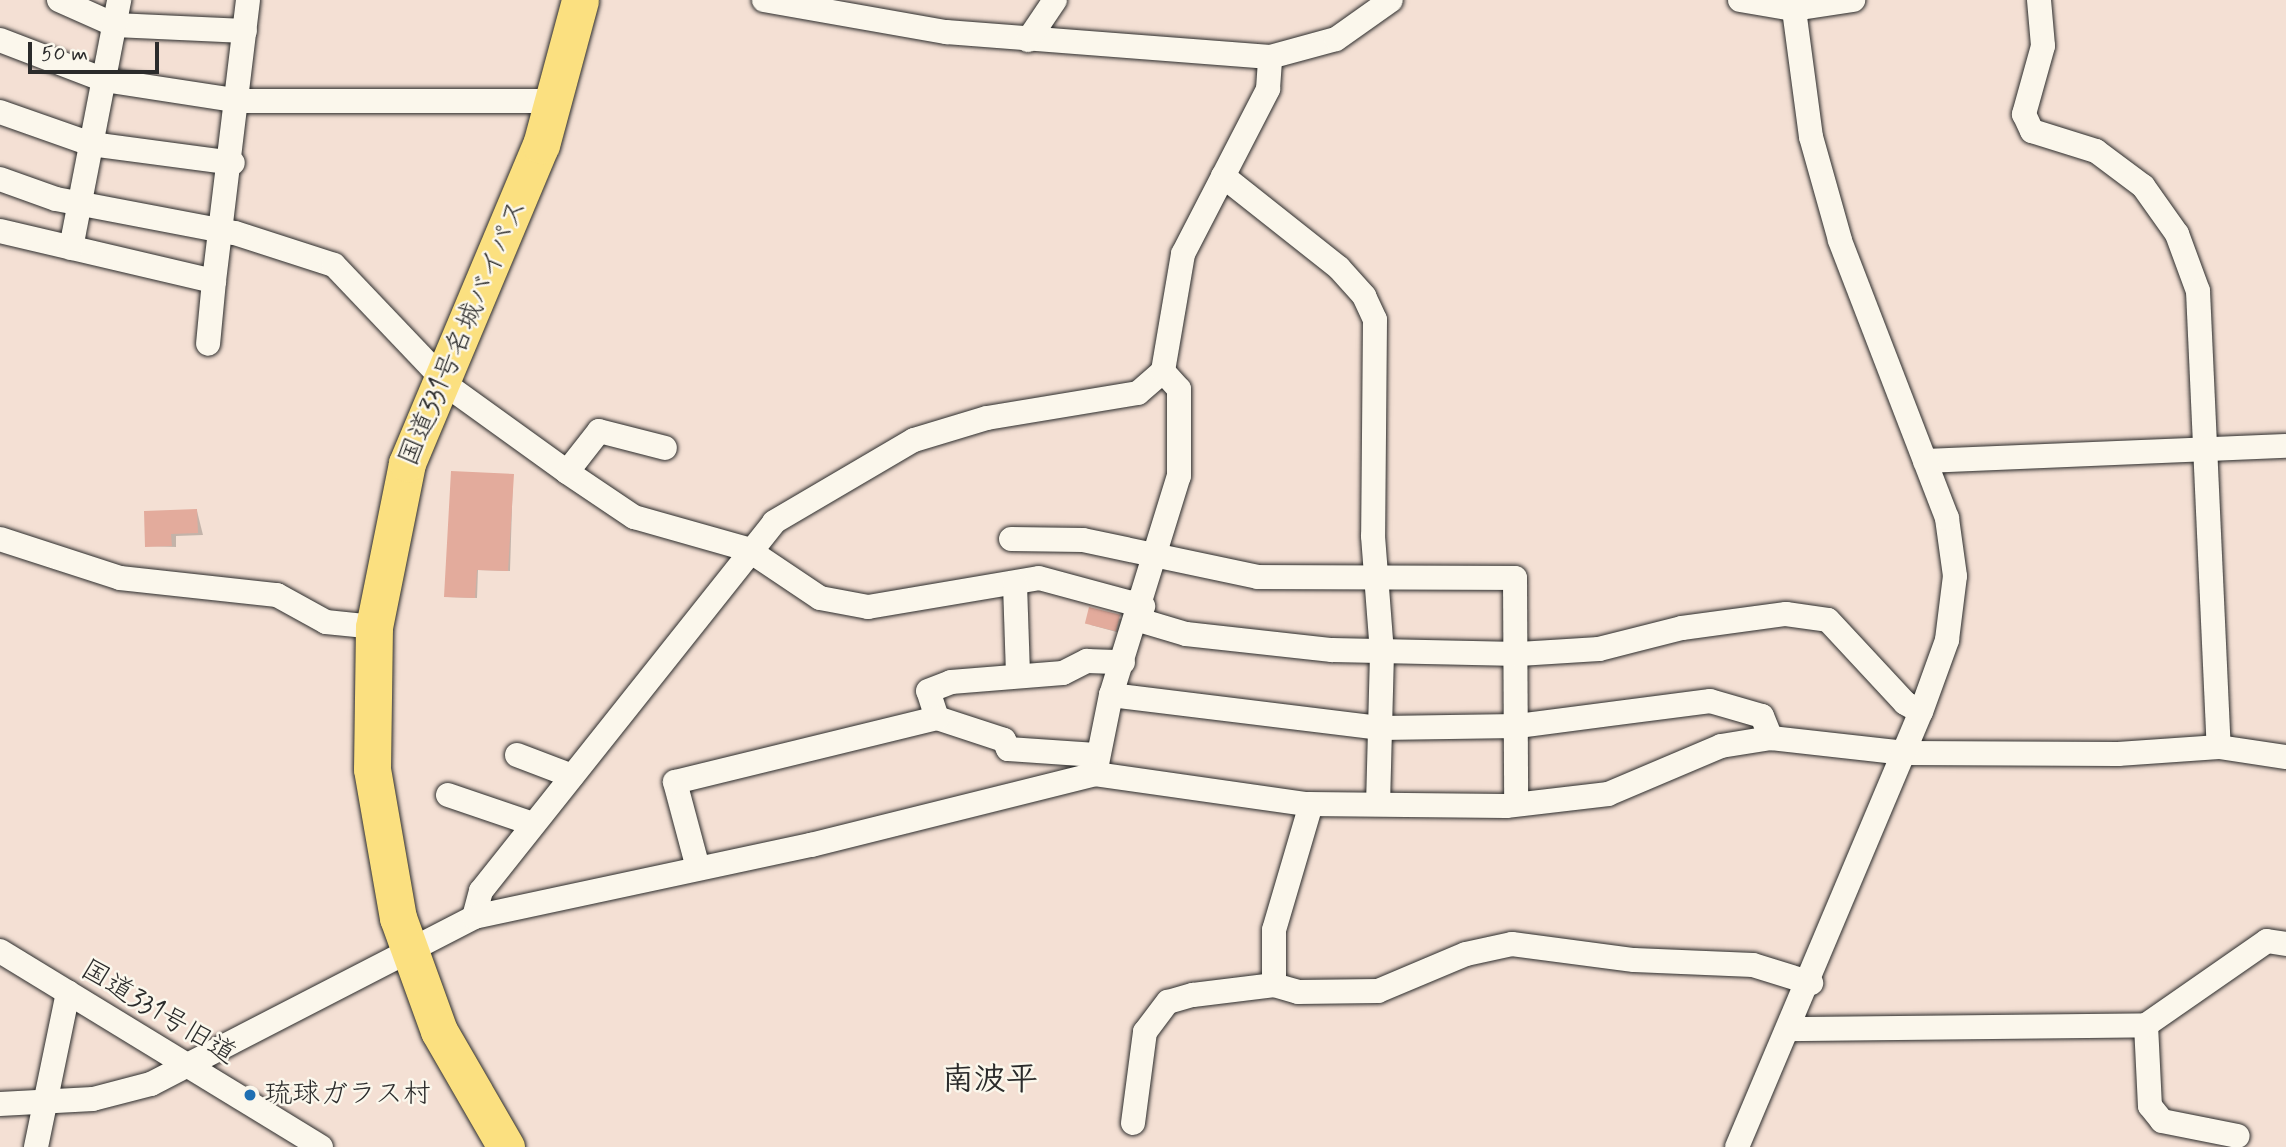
<!DOCTYPE html>
<meta charset="utf-8">
<style>
body{margin:0}
#map{position:relative;width:2286px;height:1147px;overflow:hidden;background:#f4e0d4;font-family:Mynerve,"Klee One",sans-serif}
div>[style]{position:absolute}
[style*='--x']{left:calc(var(--x)*1px);top:calc(var(--y)*1px);width:calc(var(--w)*1px);rotate:calc(var(--a)*1deg)}
.shadow>*{inset:0;background:#0003}
.building>*{inset:0;background:#e3ab9c;transform-origin:0 0}
.roads{filter:drop-shadow(0 0 2px #2b2b2b) drop-shadow(0 0 2px #2b2b2b)}
.minor>*{height:24px;margin:-12px;padding:0 12px;transform-origin:12px;border-radius:12px;background:#fbf7ec}
.highway>*{height:37px;margin:-18.5px;padding:0 18.5px;transform-origin:18.5px;border-radius:18.5px;background:#fbe080}
.dots>*{width:19px;height:19px;translate:-50% -50%;box-sizing:border-box;border:4px solid #fbf7ec;border-radius:50%}
span{translate:-50% -50%;white-space:nowrap;text-align:center;line-height:1.15;-webkit-text-stroke:5px #fbf7ec;paint-order:stroke}
.street-label{font-size:28px;color:#2b2b2b}
.poi-label{font-size:28px;color:#2b2b2b}
.left{translate:0 -50%;text-align:left}
.quarter-label{font-size:32px;color:#2b2b2b;font-weight:700}
.scale{position:absolute;left:28px;top:42px;width:131px;height:32px;box-sizing:border-box;border:4px solid #2b2b2b;border-top:0;padding-left:9px;font-size:21px;line-height:24px;white-space:nowrap;color:#2b2b2b;-webkit-text-stroke:5px #fbf7ec;paint-order:stroke}
</style>
<div id="map">
<div class="shadow">
<div style="clip-path:polygon(513px 476px,510px 571px,478px 570px,477px 598px,447px 597px)"></div>
<div style="clip-path:polygon(197px 511px,203px 535px,176px 536px,176px 547px,147px 546px)"></div>
<div style="clip-path:polygon(1090px 609px,1124px 620px,1120px 633px,1091px 625px)"></div>
</div>
<div class="building">
<div style="clip-path:polygon(451px 471px,514px 474px,508px 571px,477px 570px,475px 598px,444px 597px)"></div>
<div style="clip-path:polygon(197px 509px,198px 533px,171px 534px,172px 546px,145px 547px,144px 511px)"></div>
<div style="left:1089px;top:607px;width:32px;height:17px;rotate:14deg"></div>
</div>
<div class="roads">
<div class="minor">
<div style="--x:59;--y:0;--w:61;--a:24.1"></div>
<div style="--x:115;--y:25;--w:130;--a:2.6"></div>
<div style="--x:764;--y:0;--w:185;--a:10"></div>
<div style="--x:946;--y:32;--w:325;--a:4.4"></div>
<div style="--x:1270;--y:57;--w:68;--a:-15.3"></div>
<div style="--x:1336;--y:39;--w:67;--a:-35.3"></div>
<div style="--x:1740;--y:0;--w:55;--a:9.5"></div>
<div style="--x:1794;--y:9;--w:60;--a:-8.7"></div>
<div style="--x:2039;--y:0;--w:46;--a:85"></div>
<div style="--x:2043;--y:46;--w:71;--a:105.6"></div>
<div style="--x:2024;--y:114;--w:19;--a:65"></div>
<div style="--x:2032;--y:131;--w:67;--a:17.4"></div>
<div style="--x:2096;--y:151;--w:59;--a:36.7"></div>
<div style="--x:2143;--y:186;--w:59;--a:54.7"></div>
<div style="--x:2177;--y:234;--w:61;--a:69.8"></div>
<div style="--x:2198;--y:291;--w:456;--a:87.4"></div>
<div style="--x:0;--y:40;--w:111;--a:21"></div>
<div style="--x:104;--y:80;--w:139;--a:8.7"></div>
<div style="--x:241;--y:101;--w:316;--a:0"></div>
<div style="--x:1028;--y:40;--w:48;--a:-56"></div>
<div style="--x:0;--y:112;--w:96;--a:19.4"></div>
<div style="--x:91;--y:144;--w:143;--a:7.6"></div>
<div style="--x:1223;--y:176;--w:148;--a:38.4"></div>
<div style="--x:1339;--y:268;--w:38;--a:48"></div>
<div style="--x:1364;--y:296;--w:26;--a:65"></div>
<div style="--x:1375;--y:320;--w:216;--a:90.5"></div>
<div style="--x:1373;--y:536;--w:117;--a:85.6"></div>
<div style="--x:1382;--y:653;--w:150;--a:91.5"></div>
<div style="--x:0;--y:179;--w:59;--a:19.7"></div>
<div style="--x:56;--y:199;--w:182;--a:10.8"></div>
<div style="--x:235;--y:233;--w:104;--a:17.9"></div>
<div style="--x:334;--y:265;--w:171;--a:46.4"></div>
<div style="--x:452;--y:389;--w:142;--a:35.8"></div>
<div style="--x:567;--y:472;--w:81;--a:33.9"></div>
<div style="--x:634;--y:517;--w:117;--a:15.8"></div>
<div style="--x:747;--y:549;--w:88;--a:33.9"></div>
<div style="--x:820;--y:598;--w:49;--a:10.6"></div>
<div style="--x:868;--y:607;--w:173;--a:-9.6"></div>
<div style="--x:1039;--y:578;--w:108;--a:15.1"></div>
<div style="--x:0;--y:231;--w:220;--a:13.2"></div>
<div style="--x:214;--y:281;--w:63;--a:95.4"></div>
<div style="--x:71;--y:248;--w:253;--a:-79"></div>
<div style="--x:214;--y:281;--w:283;--a:-83.1"></div>
<div style="--x:1925;--y:461;--w:361;--a:-2.4"></div>
<div style="--x:567;--y:472;--w:52;--a:-52"></div>
<div style="--x:599;--y:431;--w:68;--a:14.4"></div>
<div style="--x:0;--y:539;--w:126;--a:18"></div>
<div style="--x:120;--y:578;--w:158;--a:6.2"></div>
<div style="--x:277;--y:595;--w:56;--a:28.9"></div>
<div style="--x:326;--y:622;--w:48;--a:5.9"></div>
<div style="--x:1011;--y:539;--w:72;--a:0.8"></div>
<div style="--x:1083;--y:540;--w:179;--a:11.9"></div>
<div style="--x:1258;--y:577;--w:257;--a:0.2"></div>
<div style="--x:1515;--y:578;--w:226;--a:89.7"></div>
<div style="--x:1015;--y:584;--w:90;--a:88.1"></div>
<div style="--x:1139;--y:620;--w:49;--a:16.6"></div>
<div style="--x:1186;--y:634;--w:147;--a:6.3"></div>
<div style="--x:1332;--y:650;--w:187;--a:1.2"></div>
<div style="--x:1519;--y:654;--w:80;--a:-3.6"></div>
<div style="--x:1599;--y:649;--w:86;--a:-14.2"></div>
<div style="--x:1682;--y:628;--w:105;--a:-7.7"></div>
<div style="--x:1786;--y:614;--w:42;--a:8.1"></div>
<div style="--x:1828;--y:620;--w:113;--a:47.1"></div>
<div style="--x:1905;--y:703;--w:18;--a:29"></div>
<div style="--x:1111;--y:695;--w:272;--a:7"></div>
<div style="--x:1381;--y:728;--w:137;--a:-0.8"></div>
<div style="--x:1518;--y:726;--w:194;--a:-7.4"></div>
<div style="--x:1710;--y:701;--w:54;--a:16.1"></div>
<div style="--x:1762;--y:716;--w:24;--a:68"></div>
<div style="--x:517;--y:755;--w:59;--a:20.9"></div>
<div style="--x:1096;--y:755;--w:88;--a:-176.1"></div>
<div style="--x:1008;--y:749;--w:10;--a:-114"></div>
<div style="--x:1004;--y:740;--w:71;--a:-161.8"></div>
<div style="--x:937;--y:718;--w:28;--a:-108"></div>
<div style="--x:928;--y:691;--w:25;--a:-21"></div>
<div style="--x:951;--y:682;--w:112;--a:-4.6"></div>
<div style="--x:1063;--y:673;--w:27;--a:-27"></div>
<div style="--x:1087;--y:661;--w:36;--a:2"></div>
<div style="--x:1095;--y:774;--w:81;--a:-78.6"></div>
<div style="--x:1111;--y:695;--w:229;--a:-72.8"></div>
<div style="--x:1179;--y:476;--w:87;--a:-90"></div>
<div style="--x:1179;--y:389;--w:24;--a:-132"></div>
<div style="--x:448;--y:795;--w:90;--a:18.8"></div>
<div style="--x:698;--y:868;--w:89;--a:-105"></div>
<div style="--x:675;--y:782;--w:270;--a:-13.7"></div>
<div style="--x:474;--y:917;--w:27;--a:-75"></div>
<div style="--x:481;--y:891;--w:471;--a:-51.5"></div>
<div style="--x:774;--y:522;--w:162;--a:-30.4"></div>
<div style="--x:914;--y:440;--w:76;--a:-16.8"></div>
<div style="--x:987;--y:418;--w:153;--a:-9.4"></div>
<div style="--x:1138;--y:393;--w:33;--a:-41"></div>
<div style="--x:1163;--y:371;--w:119;--a:-80.3"></div>
<div style="--x:1183;--y:254;--w:186;--a:-62.7"></div>
<div style="--x:1268;--y:89;--w:32;--a:-86"></div>
<div style="--x:0;--y:951;--w:376;--a:31.4"></div>
<div style="--x:1274;--y:985;--w:55;--a:-90"></div>
<div style="--x:1274;--y:930;--w:131;--a:-73.6"></div>
<div style="--x:2146;--y:1025;--w:81;--a:87.2"></div>
<div style="--x:2150;--y:1106;--w:19;--a:51"></div>
<div style="--x:2162;--y:1121;--w:77;--a:11.2"></div>
<div style="--x:1792;--y:1029;--w:354;--a:-0.6"></div>
<div style="--x:2146;--y:1025;--w:147;--a:-34.8"></div>
<div style="--x:2267;--y:941;--w:19;--a:9"></div>
<div style="--x:0;--y:1104;--w:93;--a:-3.1"></div>
<div style="--x:93;--y:1099;--w:60;--a:-14.5"></div>
<div style="--x:151;--y:1084;--w:364;--a:-27.3"></div>
<div style="--x:474;--y:917;--w:345;--a:-12.1"></div>
<div style="--x:811;--y:845;--w:293;--a:-14"></div>
<div style="--x:1095;--y:774;--w:214;--a:8.1"></div>
<div style="--x:1307;--y:804;--w:199;--a:0.6"></div>
<div style="--x:1506;--y:806;--w:103;--a:-6.7"></div>
<div style="--x:1608;--y:794;--w:123;--a:-23"></div>
<div style="--x:1721;--y:746;--w:51;--a:-9.1"></div>
<div style="--x:1771;--y:738;--w:135;--a:6.4"></div>
<div style="--x:1905;--y:753;--w:213;--a:0.3"></div>
<div style="--x:2118;--y:754;--w:101;--a:-4"></div>
<div style="--x:2219;--y:747;--w:68;--a:8.5"></div>
<div style="--x:1133;--y:1123;--w:92;--a:-82.5"></div>
<div style="--x:1145;--y:1032;--w:38;--a:-53"></div>
<div style="--x:1168;--y:1002;--w:26;--a:-16"></div>
<div style="--x:1193;--y:995;--w:82;--a:-7"></div>
<div style="--x:1274;--y:985;--w:25;--a:16"></div>
<div style="--x:1298;--y:992;--w:80;--a:-0.7"></div>
<div style="--x:1378;--y:991;--w:95;--a:-22.8"></div>
<div style="--x:1466;--y:954;--w:47;--a:-12.3"></div>
<div style="--x:1512;--y:944;--w:123;--a:7.5"></div>
<div style="--x:1634;--y:960;--w:119;--a:2.4"></div>
<div style="--x:1753;--y:965;--w:61;--a:17.2"></div>
<div style="--x:36;--y:1147;--w:158;--a:-78.3"></div>
<div style="--x:1737;--y:1147;--w:472;--a:-67.1"></div>
<div style="--x:1921;--y:712;--w:77;--a:-70.1"></div>
<div style="--x:1947;--y:640;--w:64;--a:-82.9"></div>
<div style="--x:1955;--y:576;--w:59;--a:-97.9"></div>
<div style="--x:1947;--y:518;--w:298;--a:-111.1"></div>
<div style="--x:1840;--y:240;--w:107;--a:-105.7"></div>
<div style="--x:1811;--y:137;--w:129;--a:-97.6"></div>
</div>
<div class="highway">
<div style="--x:506;--y:1147;--w:134;--a:-120"></div>
<div style="--x:439;--y:1031;--w:120;--a:-109.9"></div>
<div style="--x:398;--y:918;--w:151;--a:-99.9"></div>
<div style="--x:372;--y:769;--w:142;--a:-89.2"></div>
<div style="--x:374;--y:627;--w:167;--a:-78.6"></div>
<div style="--x:407;--y:463;--w:345;--a:-67.2"></div>
<div style="--x:541;--y:145;--w:150;--a:-74.9"></div>
</div>
</div>
<div class="dots">
<div style="left:250px;top:1095px;background:#1f6fb2"></div>
</div>
<div class="street-label">
<span style="left:464px;top:333px;rotate:-67deg">国道331号名城バイパス</span>
<span style="left:158px;top:1013px;rotate:31deg">国道331号旧道</span>
</div>
<div class="poi-label">
<span class="left" style="left:264px;top:1095px">琉球ガラス村</span>
</div>
<div class="quarter-label">
<span style="left:990px;top:1080px">南波平</span>
</div>
<div class="scale">50 m</div>
</div>
